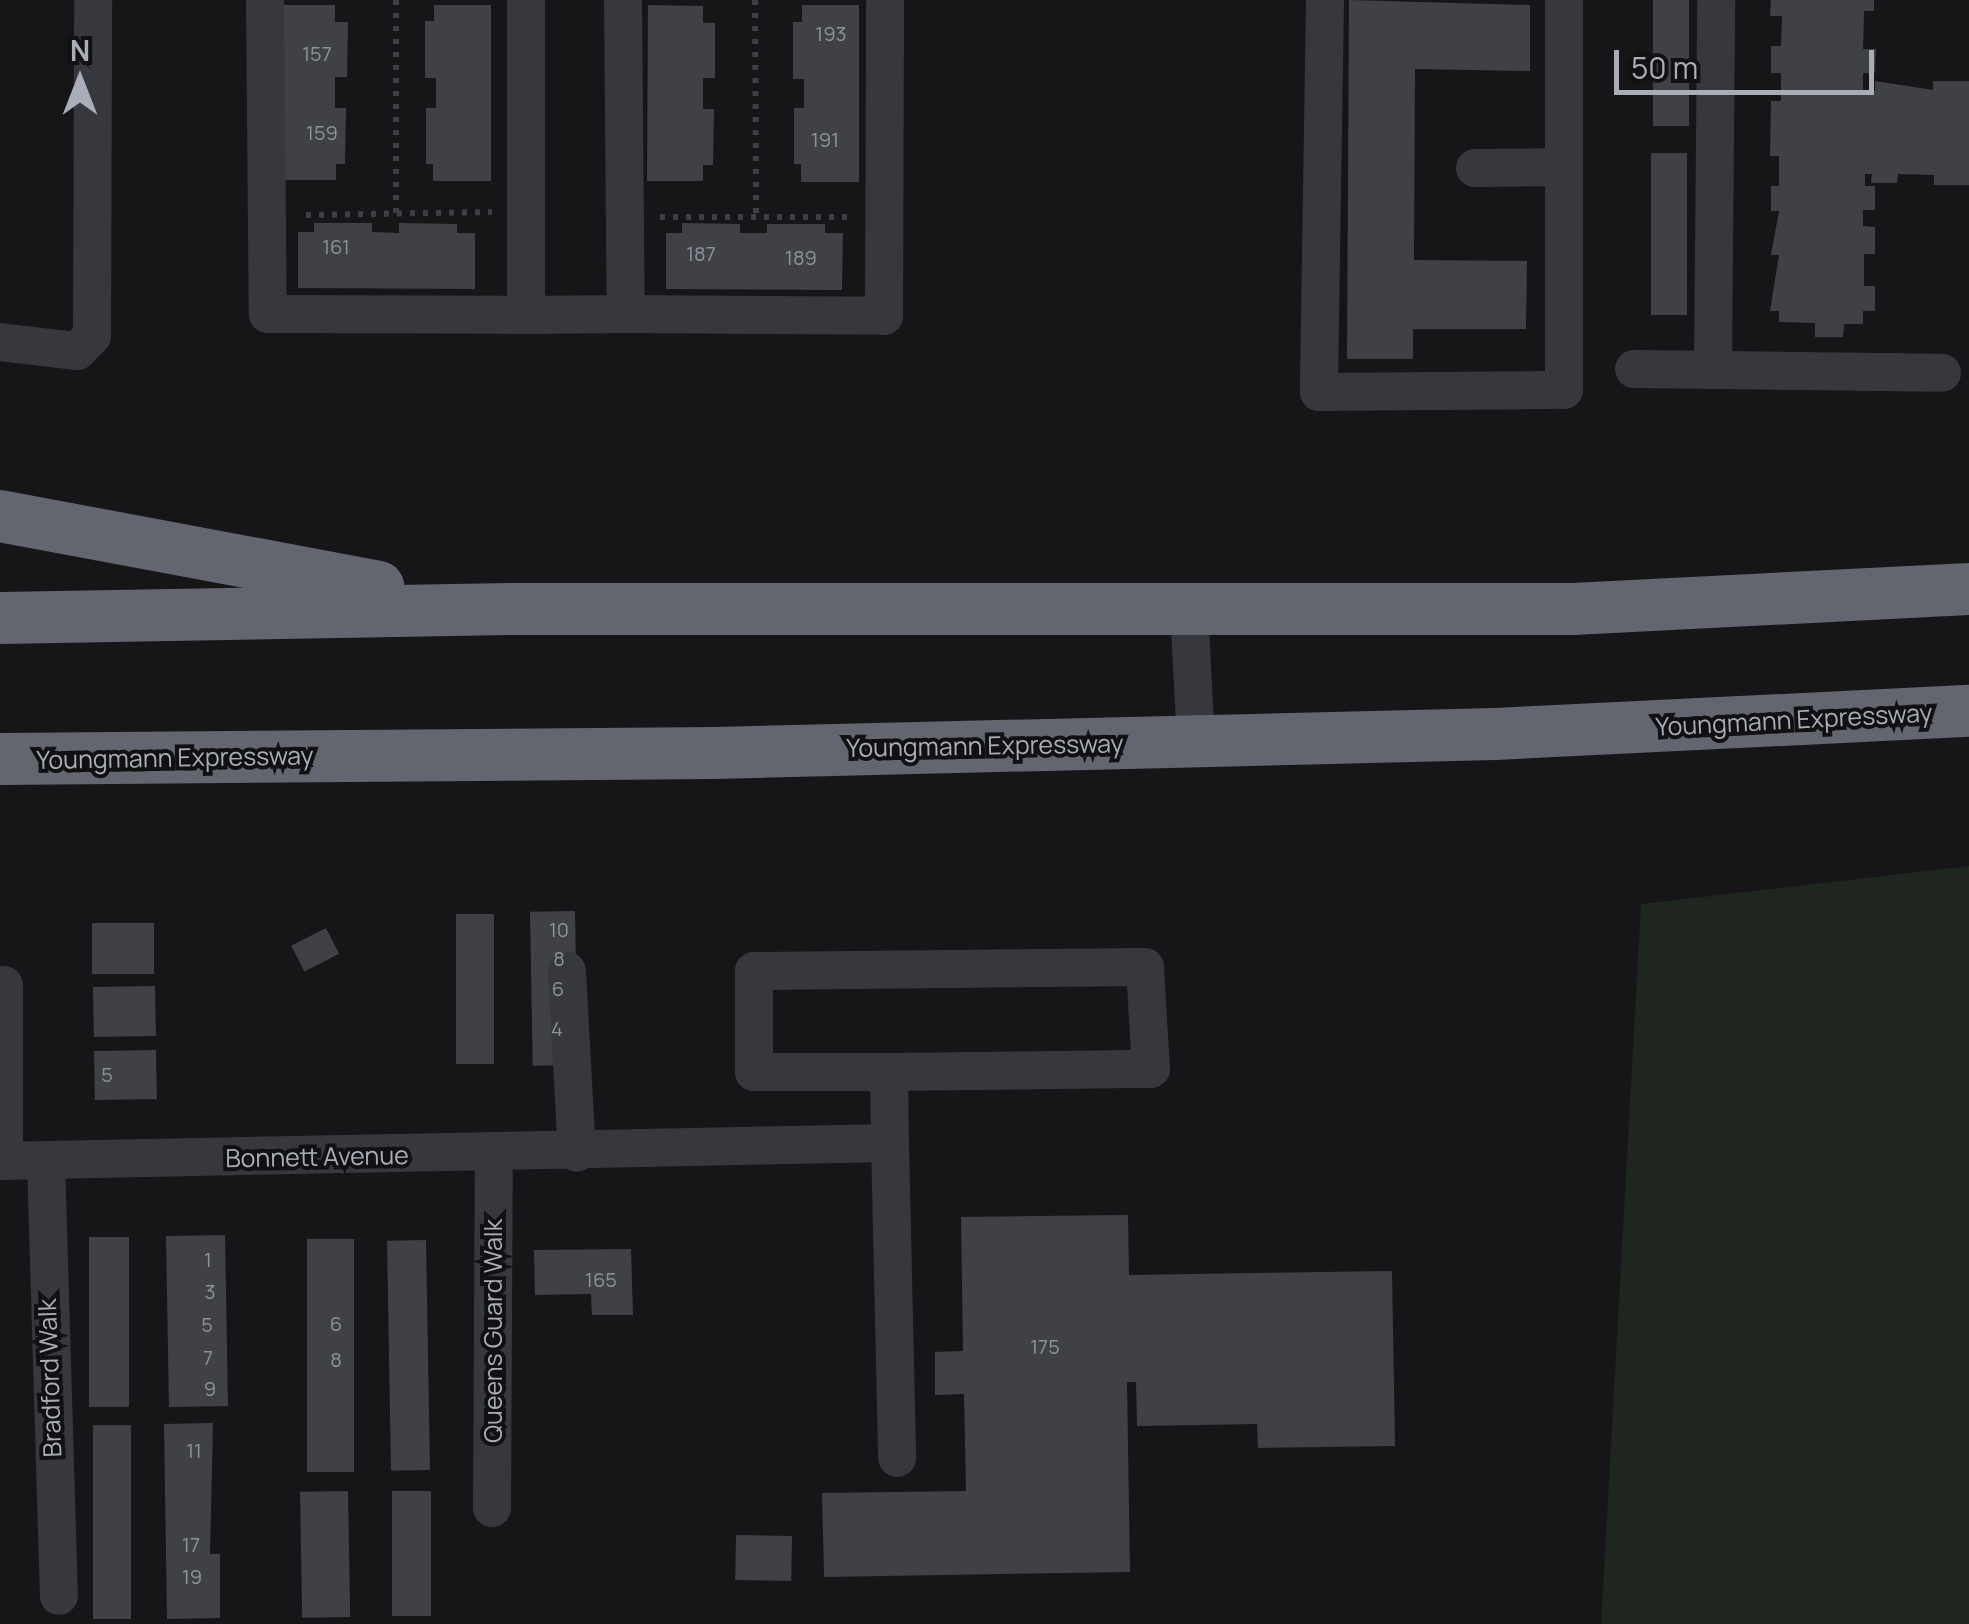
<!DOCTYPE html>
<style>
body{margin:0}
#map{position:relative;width:1969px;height:1624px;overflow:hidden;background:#161618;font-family:Manrope,sans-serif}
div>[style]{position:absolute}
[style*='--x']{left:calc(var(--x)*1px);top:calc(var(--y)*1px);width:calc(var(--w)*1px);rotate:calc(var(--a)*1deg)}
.green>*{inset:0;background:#1e261f}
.building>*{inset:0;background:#404145;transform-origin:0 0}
.path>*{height:6px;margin-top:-3px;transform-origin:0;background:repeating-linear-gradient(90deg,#3d3f44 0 5px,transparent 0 13px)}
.minor>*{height:38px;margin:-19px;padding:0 19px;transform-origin:19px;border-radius:19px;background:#37383d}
.highway>*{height:52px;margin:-26px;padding:0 26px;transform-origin:26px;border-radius:26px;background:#63666e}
span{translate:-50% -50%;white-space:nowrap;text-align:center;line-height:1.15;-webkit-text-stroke:8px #111113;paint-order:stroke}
.number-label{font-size:20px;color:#8e929b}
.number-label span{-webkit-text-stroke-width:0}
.street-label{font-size:25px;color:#a8adb8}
.north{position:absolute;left:30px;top:30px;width:100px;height:100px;-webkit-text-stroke:8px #111113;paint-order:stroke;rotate:0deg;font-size:28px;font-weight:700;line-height:40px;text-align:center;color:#a8adb8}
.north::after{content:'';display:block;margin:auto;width:35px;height:45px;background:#a8adb8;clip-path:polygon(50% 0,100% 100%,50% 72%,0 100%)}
.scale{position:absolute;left:1614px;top:50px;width:260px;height:45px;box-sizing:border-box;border:5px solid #a8adb8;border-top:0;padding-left:12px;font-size:30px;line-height:35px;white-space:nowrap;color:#a8adb8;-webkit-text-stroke:8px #111113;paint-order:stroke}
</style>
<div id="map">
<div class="green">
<div style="clip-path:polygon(1969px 866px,1969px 1624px,1601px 1624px,1641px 904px)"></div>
</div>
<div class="building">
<div style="clip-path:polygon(1349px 0,1530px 5px,1530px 71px,1415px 69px,1414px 260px,1527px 261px,1526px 329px,1413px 329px,1413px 359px,1347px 359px)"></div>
<div style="left:1653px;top:0;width:36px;height:126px"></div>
<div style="clip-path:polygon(1771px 0,1874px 0,1874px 11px,1864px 11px,1863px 49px,1876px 49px,1875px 73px,1863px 73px,1863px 91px,1875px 91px,1875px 81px,1933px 90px,1933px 81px,1969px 81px,1969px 185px,1934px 185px,1934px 175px,1898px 174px,1897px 183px,1871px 183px,1872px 174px,1865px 174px,1865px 186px,1875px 186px,1875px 210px,1863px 210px,1863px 226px,1875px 227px,1875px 254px,1864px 254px,1864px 286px,1875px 286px,1875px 311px,1863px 311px,1863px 324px,1844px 324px,1843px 337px,1815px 337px,1815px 323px,1779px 322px,1779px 311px,1770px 311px,1779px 255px,1771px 255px,1779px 211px,1771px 211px,1771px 186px,1779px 186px,1779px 156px,1770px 156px,1771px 101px,1781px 101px,1781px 73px,1771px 73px,1771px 46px,1781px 46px,1782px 16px,1770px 16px)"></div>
<div style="clip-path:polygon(280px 5px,335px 5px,335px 22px,348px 22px,347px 77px,335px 77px,335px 108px,346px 108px,345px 164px,336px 164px,336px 180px,280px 180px)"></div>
<div style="clip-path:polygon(434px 5px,491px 5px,491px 181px,433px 181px,433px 164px,426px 164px,426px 108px,436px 108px,436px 78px,425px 78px,425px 21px,434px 21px)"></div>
<div style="clip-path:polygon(648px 5px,703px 6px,703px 23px,715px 23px,715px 78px,703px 78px,703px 109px,714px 109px,713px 165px,703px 165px,703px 181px,647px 181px)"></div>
<div style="clip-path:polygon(802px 5px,859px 5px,859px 182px,801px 182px,801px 164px,794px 164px,794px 108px,804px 108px,804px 79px,793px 79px,793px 22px,802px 22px)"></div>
<div style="left:1651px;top:153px;width:36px;height:162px"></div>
<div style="clip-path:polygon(314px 223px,372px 223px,372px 232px,399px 233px,399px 223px,457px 224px,457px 233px,475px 233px,475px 289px,298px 288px,298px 232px,314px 232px)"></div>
<div style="clip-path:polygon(682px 223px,740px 224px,740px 233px,767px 233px,767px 224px,825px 224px,825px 233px,843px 233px,842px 290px,666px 289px,666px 233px,682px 233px)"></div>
<div style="left:575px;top:911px;width:154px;height:45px;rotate:89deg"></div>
<div style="left:456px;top:914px;width:38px;height:150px"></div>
<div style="left:92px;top:923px;width:62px;height:51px"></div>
<div style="left:326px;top:928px;width:29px;height:39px;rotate:63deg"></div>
<div style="left:155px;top:986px;width:50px;height:62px;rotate:89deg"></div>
<div style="left:156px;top:1050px;width:49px;height:62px;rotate:89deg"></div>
<div style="clip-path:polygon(1128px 1215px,1129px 1275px,1392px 1271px,1395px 1446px,1258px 1448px,1257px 1424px,1137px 1426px,1136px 1382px,1127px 1382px,1130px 1572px,824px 1577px,822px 1493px,966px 1491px,964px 1394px,935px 1395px,935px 1352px,963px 1351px,961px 1217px)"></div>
<div style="left:225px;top:1235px;width:171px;height:59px;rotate:89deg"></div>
<div style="left:89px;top:1237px;width:40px;height:170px"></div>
<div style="left:307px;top:1239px;width:47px;height:233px"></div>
<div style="left:426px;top:1240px;width:230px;height:39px;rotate:89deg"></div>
<div style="clip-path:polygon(631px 1249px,633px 1315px,592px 1315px,591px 1294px,535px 1295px,534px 1250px)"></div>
<div style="clip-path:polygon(213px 1423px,210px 1554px,220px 1554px,220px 1618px,167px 1619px,164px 1424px)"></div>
<div style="left:93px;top:1425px;width:38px;height:194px"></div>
<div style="left:348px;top:1491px;width:126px;height:48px;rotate:89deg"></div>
<div style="left:392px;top:1491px;width:39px;height:125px"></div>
<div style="left:736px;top:1535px;width:56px;height:45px;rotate:1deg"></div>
</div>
<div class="path">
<div style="--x:396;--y:0;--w:214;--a:90"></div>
<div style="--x:755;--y:0;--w:217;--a:89.7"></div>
<div style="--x:306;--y:215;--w:186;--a:-0.9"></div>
<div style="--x:660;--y:217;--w:192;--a:0"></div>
</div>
<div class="minor">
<div style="--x:265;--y:0;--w:314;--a:89.5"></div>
<div style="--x:268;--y:314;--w:258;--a:0.2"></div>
<div style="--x:526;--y:315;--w:315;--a:-90"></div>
<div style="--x:623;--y:0;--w:314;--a:89.5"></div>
<div style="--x:626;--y:314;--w:258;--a:0.4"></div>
<div style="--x:884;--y:316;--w:316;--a:-89.8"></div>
<div style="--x:1325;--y:0;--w:392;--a:90.9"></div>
<div style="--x:1319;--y:392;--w:245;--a:-0.5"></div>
<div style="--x:1564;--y:390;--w:390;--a:-90"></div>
<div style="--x:1475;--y:168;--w:89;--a:-0.6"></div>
<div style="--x:526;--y:315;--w:100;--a:-0.6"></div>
<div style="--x:0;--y:342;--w:78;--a:6.7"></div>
<div style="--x:77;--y:351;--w:21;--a:-45"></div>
<div style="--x:92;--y:336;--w:336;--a:-89.8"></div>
<div style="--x:1713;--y:367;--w:367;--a:-89.5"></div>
<div style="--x:1634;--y:369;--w:308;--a:0.7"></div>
<div style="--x:1189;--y:609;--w:132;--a:87"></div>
<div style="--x:567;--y:971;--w:182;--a:86.9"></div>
<div style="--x:4;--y:985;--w:176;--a:90"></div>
<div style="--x:890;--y:1143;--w:315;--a:88.7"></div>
<div style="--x:0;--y:1161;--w:890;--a:-1.16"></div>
<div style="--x:890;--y:1143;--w:71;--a:-90.8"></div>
<div style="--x:889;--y:1072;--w:262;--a:-0.7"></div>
<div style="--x:1151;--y:1069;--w:102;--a:-93.4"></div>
<div style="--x:1145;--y:967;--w:391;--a:179.4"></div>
<div style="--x:754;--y:971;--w:101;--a:90"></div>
<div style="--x:754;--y:1072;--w:135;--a:0"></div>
<div style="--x:46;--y:1161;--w:435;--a:88.3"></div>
<div style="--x:492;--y:1508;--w:354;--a:-89.7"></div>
</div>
<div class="highway">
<div style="--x:0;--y:516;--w:385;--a:10.6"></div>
<div style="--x:0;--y:618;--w:513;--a:-1.01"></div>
<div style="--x:513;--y:609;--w:1060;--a:0"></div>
<div style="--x:1573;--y:609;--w:397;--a:-2.9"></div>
<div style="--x:0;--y:759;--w:715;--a:-0.48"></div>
<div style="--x:715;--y:753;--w:780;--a:-1.4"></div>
<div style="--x:1495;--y:734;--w:475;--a:-2.8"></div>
</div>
<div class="number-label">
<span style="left:831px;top:33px">193</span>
<span style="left:317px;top:53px">157</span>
<span style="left:322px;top:132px">159</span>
<span style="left:825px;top:139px">191</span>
<span style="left:336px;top:246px">161</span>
<span style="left:701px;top:253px">187</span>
<span style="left:801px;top:257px">189</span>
<span style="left:559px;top:929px">10</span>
<span style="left:559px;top:958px">8</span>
<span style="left:558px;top:988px">6</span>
<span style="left:557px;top:1028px">4</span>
<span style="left:107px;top:1074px">5</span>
<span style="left:208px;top:1259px">1</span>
<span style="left:601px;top:1279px">165</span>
<span style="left:210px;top:1291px">3</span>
<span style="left:336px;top:1323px">6</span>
<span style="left:207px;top:1324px">5</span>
<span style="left:1045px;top:1346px">175</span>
<span style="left:208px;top:1357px">7</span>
<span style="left:336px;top:1359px">8</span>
<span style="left:210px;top:1388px">9</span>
<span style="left:194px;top:1450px">11</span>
<span style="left:191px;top:1544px">17</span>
<span style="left:192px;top:1576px">19</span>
</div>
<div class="street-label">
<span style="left:1794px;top:720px;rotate:-3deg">Youngmann Expressway</span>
<span style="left:985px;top:746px;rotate:-1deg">Youngmann Expressway</span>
<span style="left:175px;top:758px;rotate:-1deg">Youngmann Expressway</span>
<span style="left:317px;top:1157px;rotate:-1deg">Bonnett Avenue</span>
<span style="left:493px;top:1331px;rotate:-90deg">Queens Guard Walk</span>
<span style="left:50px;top:1378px;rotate:-92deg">Bradford Walk</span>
</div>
<div class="north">N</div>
<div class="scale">50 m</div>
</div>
